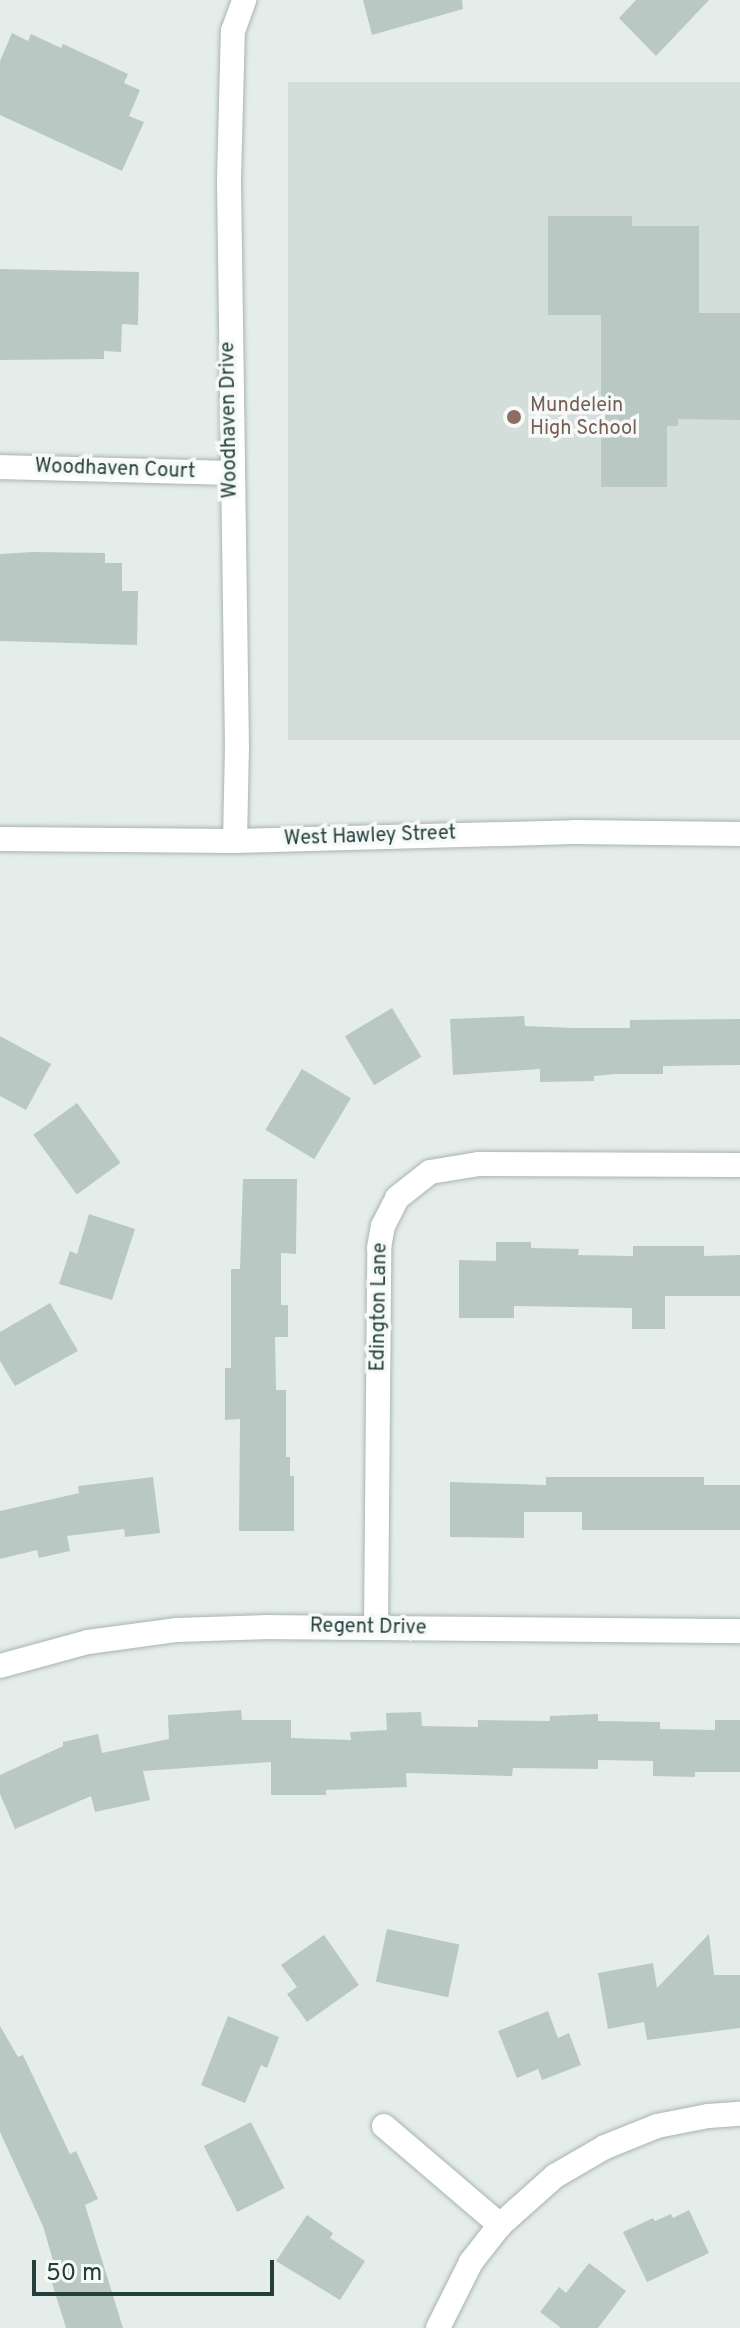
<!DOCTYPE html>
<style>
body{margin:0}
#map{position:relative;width:740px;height:2328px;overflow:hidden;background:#e5edeb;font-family:Overpass,sans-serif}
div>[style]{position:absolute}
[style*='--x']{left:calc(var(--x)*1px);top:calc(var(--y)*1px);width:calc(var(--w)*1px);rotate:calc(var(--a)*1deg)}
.built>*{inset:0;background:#d3ddda;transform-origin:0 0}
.building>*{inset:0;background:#bac8c4;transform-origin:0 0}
.roads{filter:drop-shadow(0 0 2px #a7b5b3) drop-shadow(0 0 2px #a7b5b3)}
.minor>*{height:24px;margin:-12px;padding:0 12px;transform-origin:12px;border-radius:12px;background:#fff}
.tertiary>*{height:24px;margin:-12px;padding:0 12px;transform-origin:12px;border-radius:12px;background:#fff}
.dots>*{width:22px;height:22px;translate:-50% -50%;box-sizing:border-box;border:4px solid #f5faf8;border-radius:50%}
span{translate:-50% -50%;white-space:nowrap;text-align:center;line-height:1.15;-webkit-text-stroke:7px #f5faf8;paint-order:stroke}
.education-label{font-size:20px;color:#785e54}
.left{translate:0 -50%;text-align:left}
.street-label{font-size:20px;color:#243e3b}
.scale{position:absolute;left:32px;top:2260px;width:242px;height:36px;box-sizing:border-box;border:4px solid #243e3b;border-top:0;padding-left:10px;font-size:24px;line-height:28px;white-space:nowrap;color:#243e3b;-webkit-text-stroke:6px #f5faf8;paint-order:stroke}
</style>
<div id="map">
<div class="built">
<div style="left:740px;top:82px;width:658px;height:452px;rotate:90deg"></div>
</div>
<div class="building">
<div style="clip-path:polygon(363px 0,462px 0,463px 9px,372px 35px)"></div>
<div style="clip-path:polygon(636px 0,709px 0,656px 56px,619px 18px)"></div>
<div style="clip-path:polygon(12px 33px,28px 41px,31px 34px,61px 48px,63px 44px,128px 74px,124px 83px,140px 90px,129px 116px,144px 122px,122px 171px,0 115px,0 61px)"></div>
<div style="clip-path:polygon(548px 216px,632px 216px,632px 226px,699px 226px,699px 313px,740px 313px,740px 420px,678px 419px,678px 426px,667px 426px,667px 487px,601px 487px,601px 315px,548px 315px)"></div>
<div style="clip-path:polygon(0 269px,139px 272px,138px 325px,122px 324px,121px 352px,104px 351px,104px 359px,0 360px)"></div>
<div style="clip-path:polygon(33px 552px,105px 553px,105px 563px,122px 563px,122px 591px,138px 591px,137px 645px,0 641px,0 554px)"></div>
<div style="left:392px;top:1008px;width:57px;height:55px;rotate:59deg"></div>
<div style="clip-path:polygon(524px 1016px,525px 1026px,574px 1028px,630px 1028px,630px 1020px,740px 1019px,740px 1065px,663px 1066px,663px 1074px,615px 1074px,594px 1076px,594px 1081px,540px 1082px,540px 1069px,453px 1075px,450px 1019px)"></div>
<div style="clip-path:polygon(0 1036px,51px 1064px,26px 1110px,0 1096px)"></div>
<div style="left:302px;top:1069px;width:57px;height:71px;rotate:31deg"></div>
<div style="left:77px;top:1103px;width:74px;height:54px;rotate:54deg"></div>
<div style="clip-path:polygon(243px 1179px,297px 1179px,296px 1254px,281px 1253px,281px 1305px,288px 1305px,288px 1337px,275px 1337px,276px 1390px,286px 1390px,286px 1457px,290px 1457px,290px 1476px,294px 1476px,294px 1531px,239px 1531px,240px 1419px,225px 1420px,225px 1368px,231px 1368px,231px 1269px,240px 1269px)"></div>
<div style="clip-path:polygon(89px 1214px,135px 1229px,112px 1300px,59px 1284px,70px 1251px,77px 1254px)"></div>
<div style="clip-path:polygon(496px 1242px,531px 1242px,531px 1248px,579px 1249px,578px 1255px,633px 1256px,633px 1246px,704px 1246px,704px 1256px,740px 1255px,740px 1296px,665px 1296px,665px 1329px,632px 1329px,632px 1308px,514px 1306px,514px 1318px,459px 1318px,459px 1260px,496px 1261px)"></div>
<div style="clip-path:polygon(50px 1303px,78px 1351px,15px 1386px,0 1361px,0 1332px)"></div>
<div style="clip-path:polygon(153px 1477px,160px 1533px,125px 1537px,124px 1529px,67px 1536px,70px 1551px,39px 1558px,37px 1550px,0 1559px,0 1511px,79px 1493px,78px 1486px)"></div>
<div style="clip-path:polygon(546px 1477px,704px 1477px,704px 1485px,740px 1485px,740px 1530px,582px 1530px,582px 1512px,524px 1512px,524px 1538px,450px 1537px,450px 1482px,546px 1485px)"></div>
<div style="clip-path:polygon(241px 1710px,242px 1720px,291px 1720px,291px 1738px,351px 1740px,350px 1732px,387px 1730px,386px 1713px,421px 1712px,422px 1726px,478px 1727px,478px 1720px,550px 1721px,550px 1716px,598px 1714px,598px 1721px,660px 1722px,660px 1729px,715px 1730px,715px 1720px,740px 1720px,740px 1772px,695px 1772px,695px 1777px,653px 1776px,653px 1761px,598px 1760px,598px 1769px,513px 1768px,512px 1776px,406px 1773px,407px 1787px,326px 1790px,326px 1795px,271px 1795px,271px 1762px,143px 1771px,150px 1800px,95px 1812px,91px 1796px,15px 1829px,0 1794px,0 1775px,63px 1746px,63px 1742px,98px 1734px,102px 1753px,169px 1739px,168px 1715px)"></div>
<div style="left:387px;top:1929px;width:74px;height:54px;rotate:12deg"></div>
<div style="clip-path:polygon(709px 1934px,714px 1975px,740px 1975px,740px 2028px,647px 2040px,644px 2022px,608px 2029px,598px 1973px,653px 1963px,657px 1988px)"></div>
<div style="clip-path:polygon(324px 1935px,359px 1985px,307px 2022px,287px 1994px,297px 1987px,281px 1965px)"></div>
<div style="clip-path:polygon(548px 2011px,558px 2038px,569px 2033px,581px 2065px,542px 2080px,538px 2069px,517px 2078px,498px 2031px)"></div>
<div style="clip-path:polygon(228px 2016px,279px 2037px,267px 2068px,261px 2065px,245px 2103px,201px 2085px)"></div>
<div style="clip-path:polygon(0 2026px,18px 2057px,23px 2055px,70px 2154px,76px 2151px,98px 2199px,85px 2205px,123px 2328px,66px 2328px,51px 2280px,58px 2278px,43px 2226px,0 2132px)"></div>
<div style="left:251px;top:2122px;width:74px;height:53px;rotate:63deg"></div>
<div style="clip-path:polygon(689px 2210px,709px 2253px,647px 2282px,623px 2232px,653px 2218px,655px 2221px,671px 2214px,673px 2218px)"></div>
<div style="clip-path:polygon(307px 2215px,333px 2233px,330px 2238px,365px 2261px,340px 2300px,276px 2261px)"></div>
<div style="clip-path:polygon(589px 2263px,626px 2291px,598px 2328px,561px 2328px,540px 2312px,559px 2287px,566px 2293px)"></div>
</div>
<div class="roads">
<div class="minor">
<div style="--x:0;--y:467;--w:230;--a:1.5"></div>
<div style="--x:235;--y:841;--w:93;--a:-88.8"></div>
<div style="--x:237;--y:748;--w:569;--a:-90.81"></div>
<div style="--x:229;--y:179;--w:148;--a:-88.5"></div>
<div style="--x:233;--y:31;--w:33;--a:-70"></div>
<div style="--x:376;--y:1628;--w:380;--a:-89.5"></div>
<div style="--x:379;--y:1248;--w:22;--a:-80"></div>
<div style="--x:383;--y:1226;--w:31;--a:-63"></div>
<div style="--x:397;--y:1198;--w:42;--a:-38.2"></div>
<div style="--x:430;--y:1172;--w:50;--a:-9.3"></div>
<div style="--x:479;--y:1164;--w:261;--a:0.2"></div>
<div style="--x:0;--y:1666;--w:91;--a:-15.3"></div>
<div style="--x:88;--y:1642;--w:90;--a:-7.7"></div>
<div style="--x:177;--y:1630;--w:92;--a:-1.9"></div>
<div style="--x:269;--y:1627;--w:471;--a:0.5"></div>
<div style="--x:384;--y:2126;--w:153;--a:40.5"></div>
<div style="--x:438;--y:2328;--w:74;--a:-63.4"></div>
<div style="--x:471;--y:2262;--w:47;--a:-51.9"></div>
<div style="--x:500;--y:2225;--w:74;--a:-41.7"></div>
<div style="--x:555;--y:2176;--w:58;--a:-30.1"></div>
<div style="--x:605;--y:2147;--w:56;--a:-22"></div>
<div style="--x:657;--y:2126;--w:52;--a:-11.1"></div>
<div style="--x:708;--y:2116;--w:32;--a:-4"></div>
</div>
<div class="tertiary">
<div style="--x:0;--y:839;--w:235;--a:0.5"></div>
<div style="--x:235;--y:841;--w:339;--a:-1.5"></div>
<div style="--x:574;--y:832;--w:166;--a:0.7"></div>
</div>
</div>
<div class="dots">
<div style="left:514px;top:417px;background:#8d6e63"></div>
</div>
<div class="education-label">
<span class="left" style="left:530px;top:418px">Mundelein<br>High School</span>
</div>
<div class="street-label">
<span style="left:230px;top:420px;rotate:-91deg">Woodhaven Drive</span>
<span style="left:115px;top:470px;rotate:2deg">Woodhaven Court</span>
<span style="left:370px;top:837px;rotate:-2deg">West Hawley Street</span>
<span style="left:380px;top:1307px;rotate:-89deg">Edington Lane</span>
<span style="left:368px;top:1628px;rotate:1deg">Regent Drive</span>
</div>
<div class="scale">50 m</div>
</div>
